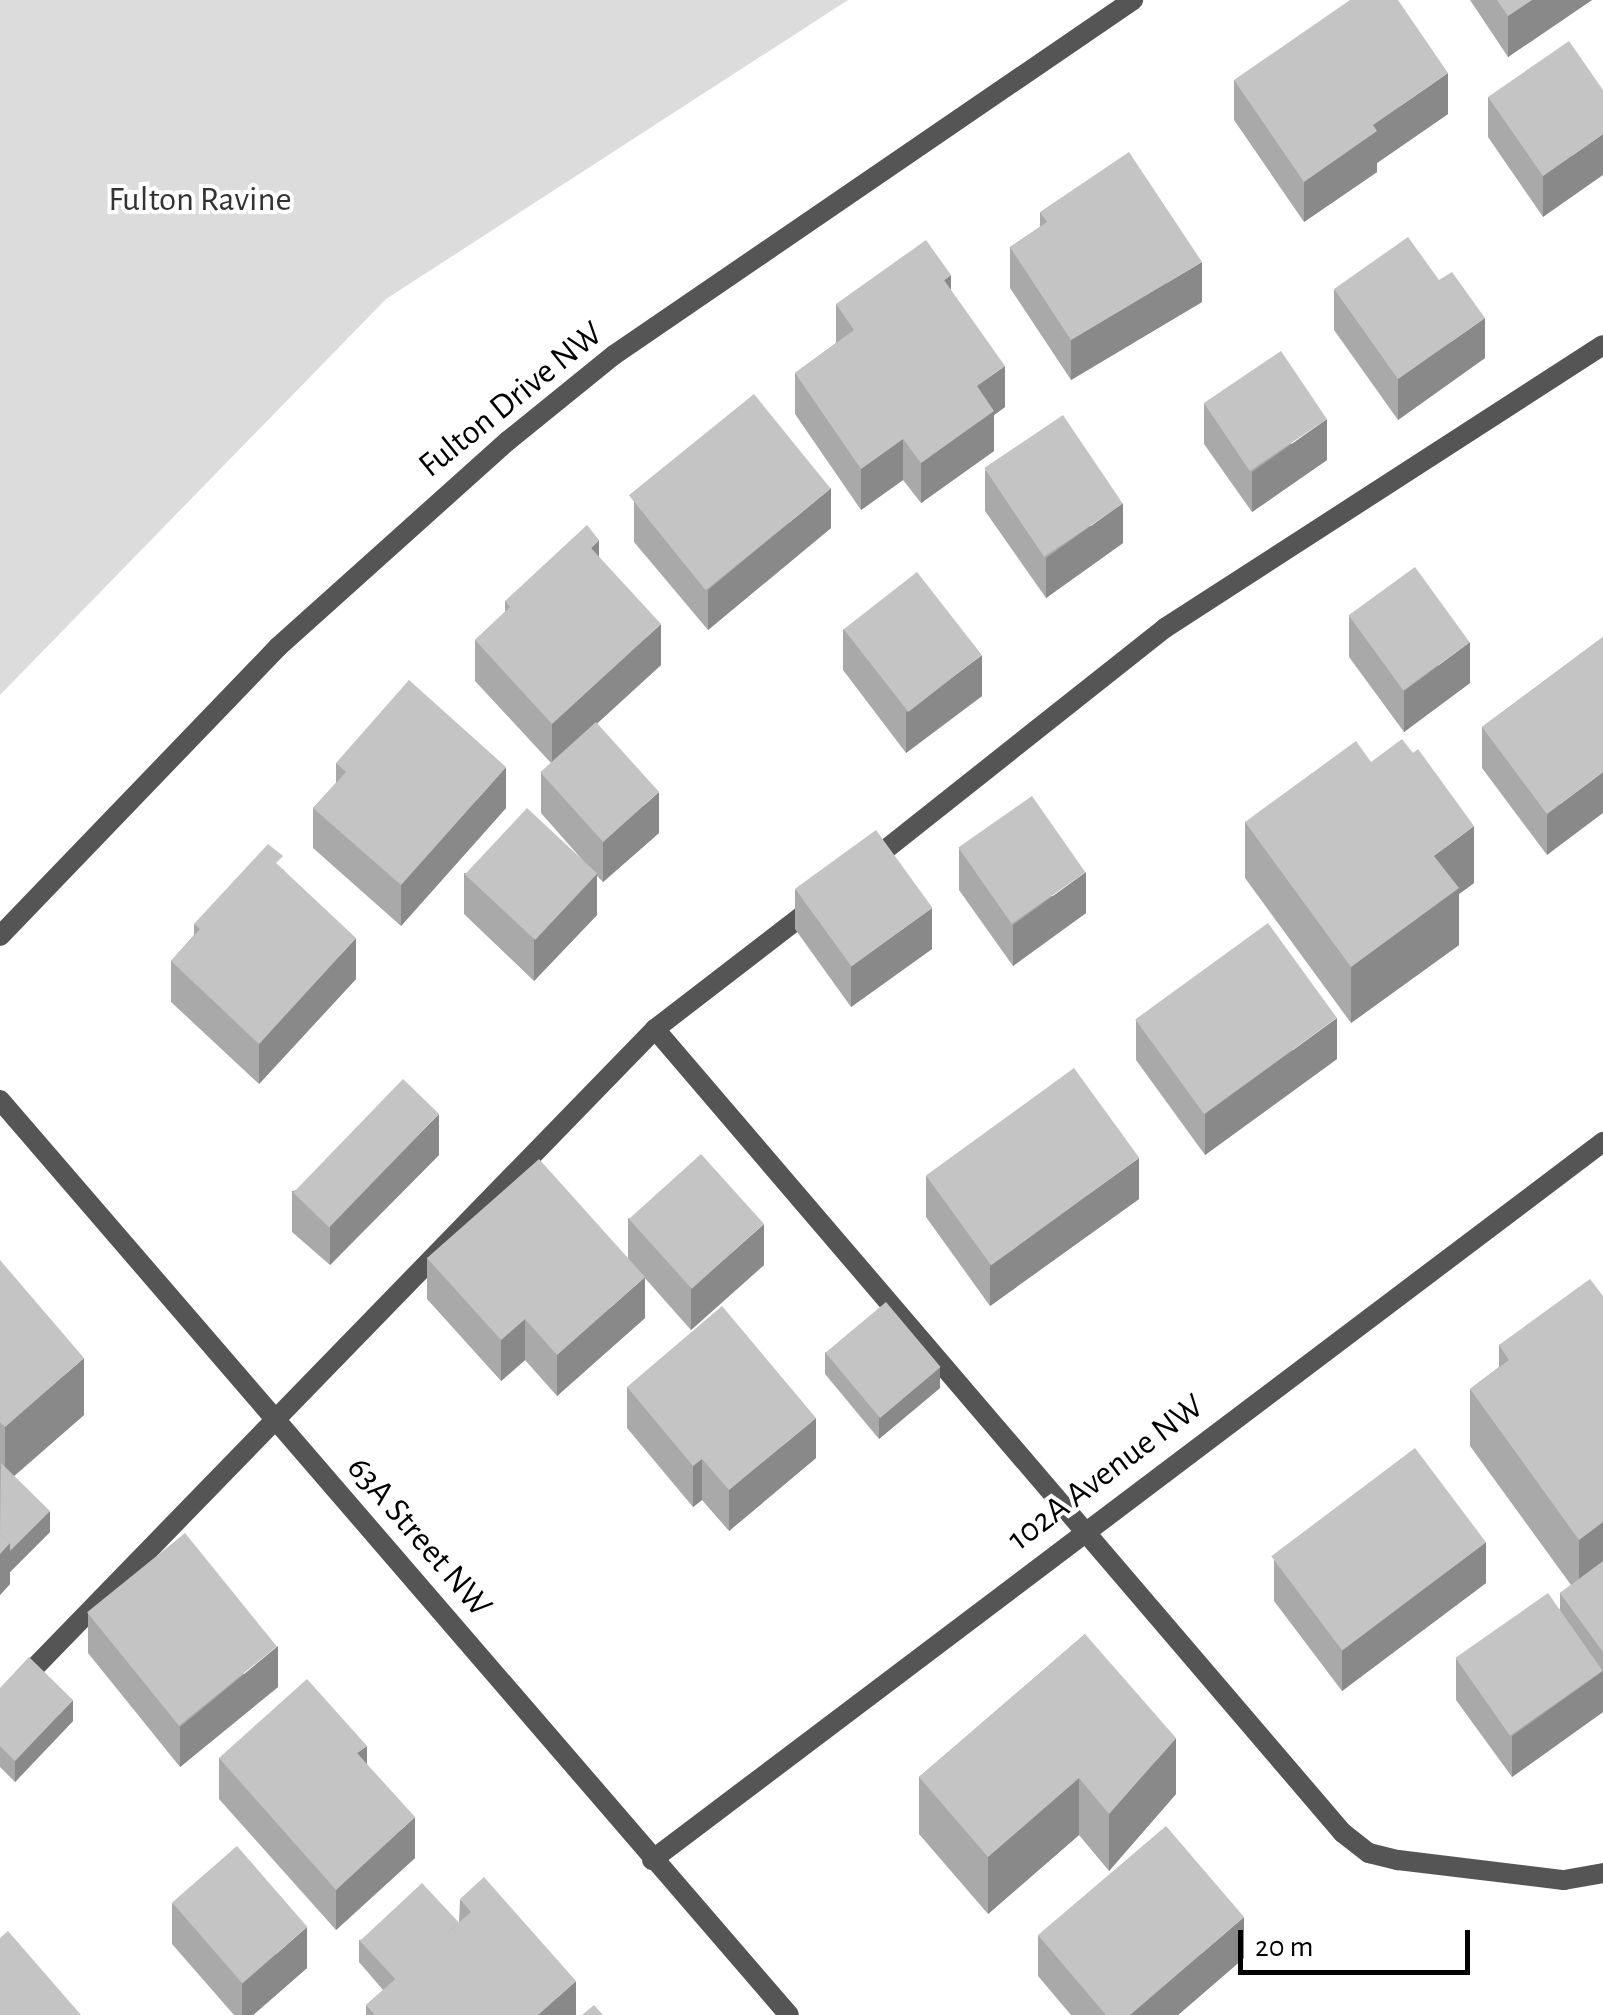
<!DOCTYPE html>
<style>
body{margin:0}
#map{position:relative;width:1603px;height:2015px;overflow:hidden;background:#fff;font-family:"Alegreya Sans",sans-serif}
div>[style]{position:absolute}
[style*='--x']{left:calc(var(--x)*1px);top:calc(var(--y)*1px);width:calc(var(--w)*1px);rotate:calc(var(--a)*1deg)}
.green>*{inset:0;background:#dcdcdc}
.service>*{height:20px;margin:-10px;padding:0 10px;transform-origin:10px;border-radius:10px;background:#555}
.minor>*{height:20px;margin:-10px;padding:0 10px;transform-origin:10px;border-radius:10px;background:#555}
.wall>*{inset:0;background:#a9a9a9}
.shaded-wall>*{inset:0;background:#898989}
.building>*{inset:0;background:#c4c4c4;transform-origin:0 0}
span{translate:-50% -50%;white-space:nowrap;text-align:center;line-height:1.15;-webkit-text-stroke:8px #fff;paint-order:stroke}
.park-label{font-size:35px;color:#333}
.street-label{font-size:35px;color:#000}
.scale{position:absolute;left:1238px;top:1930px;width:232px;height:45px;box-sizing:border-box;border:5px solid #000;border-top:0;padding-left:12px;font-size:30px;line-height:35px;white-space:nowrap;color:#000;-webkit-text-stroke:8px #fff;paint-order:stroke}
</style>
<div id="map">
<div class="green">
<div style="clip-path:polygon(0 0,848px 0,386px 299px,0 695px)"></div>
</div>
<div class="service">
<div style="--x:866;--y:865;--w:382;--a:-38.4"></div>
<div style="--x:1165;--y:628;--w:521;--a:-32.87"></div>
<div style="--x:655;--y:1029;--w:1058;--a:49.45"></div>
<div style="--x:1343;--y:1833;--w:33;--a:38"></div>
<div style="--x:1369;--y:1853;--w:30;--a:14"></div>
<div style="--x:1398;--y:1860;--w:167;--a:6.9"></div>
<div style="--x:1564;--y:1880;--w:40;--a:-10"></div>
<div style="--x:0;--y:1703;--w:940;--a:-45.82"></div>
<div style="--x:655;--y:1029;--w:203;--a:-37.6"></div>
</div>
<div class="minor">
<div style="--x:0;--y:936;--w:401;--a:-46.1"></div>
<div style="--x:278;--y:647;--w:310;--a:-41.9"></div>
<div style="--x:509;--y:440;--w:135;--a:-39"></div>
<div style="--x:614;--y:355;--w:629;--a:-34.37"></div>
<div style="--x:0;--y:1100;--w:1208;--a:49.23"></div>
<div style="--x:652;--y:1860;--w:1192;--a:-37.05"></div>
</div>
<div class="wall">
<div style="clip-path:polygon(1470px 0,1592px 0,1508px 57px)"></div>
<div style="clip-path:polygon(1234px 80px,1448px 114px,1377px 163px,1377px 172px,1304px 222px,1234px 120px)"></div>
<div style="clip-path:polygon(1603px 90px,1543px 217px,1488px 137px,1488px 97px)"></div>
<div style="clip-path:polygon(1040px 212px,1202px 302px,1071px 380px,1010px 288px,1010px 247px,1040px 227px)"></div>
<div style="clip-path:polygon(1334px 289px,1485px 358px,1398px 420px,1334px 330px)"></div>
<div style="clip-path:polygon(951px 291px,1005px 407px,994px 415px,994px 451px,921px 503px,903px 480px,861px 510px,795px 414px,795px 373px,836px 343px,836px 304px)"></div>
<div style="clip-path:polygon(1204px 403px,1327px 460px,1252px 512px,1204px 444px)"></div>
<div style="clip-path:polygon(985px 470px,1123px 543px,1046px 598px,985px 511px)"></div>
<div style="clip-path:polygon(634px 501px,831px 528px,708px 630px,634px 542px)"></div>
<div style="clip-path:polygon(599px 557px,661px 665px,597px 723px,659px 833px,603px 882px,597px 876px,597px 915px,534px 981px,464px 914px,464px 873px,586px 864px,541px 813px,541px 773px,551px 763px,475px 681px,475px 640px,505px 612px,505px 601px)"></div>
<div style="clip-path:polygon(1349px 616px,1470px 683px,1404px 732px,1349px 657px)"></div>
<div style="clip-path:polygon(843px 629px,982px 696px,906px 753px,843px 670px)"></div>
<div style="clip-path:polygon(1603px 637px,1547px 855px,1482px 768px,1482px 727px)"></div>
<div style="clip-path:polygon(1371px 762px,1474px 883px,1459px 894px,1459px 945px,1351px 1023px,1245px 878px,1245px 822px)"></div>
<div style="clip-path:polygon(336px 763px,506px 808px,401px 926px,313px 848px,313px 808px,336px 783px)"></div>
<div style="clip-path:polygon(959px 849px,1086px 913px,1013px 966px,959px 890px)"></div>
<div style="clip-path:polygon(283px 869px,356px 979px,259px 1084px,171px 1002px,171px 961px,194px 935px,194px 924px)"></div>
<div style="clip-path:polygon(795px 889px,932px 949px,851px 1007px,795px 929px)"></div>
<div style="clip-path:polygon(1136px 1020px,1337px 1059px,1205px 1155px,1136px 1060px)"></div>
<div style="clip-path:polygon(439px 1155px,330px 1265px,292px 1232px,292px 1191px)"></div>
<div style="clip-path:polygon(926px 1176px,1139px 1199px,990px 1306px,926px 1217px)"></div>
<div style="clip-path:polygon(628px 1218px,764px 1265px,691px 1330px,628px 1259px)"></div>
<div style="clip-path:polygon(427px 1258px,645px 1318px,557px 1396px,525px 1360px,501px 1381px,427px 1299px)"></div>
<div style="clip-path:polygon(0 1260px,84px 1415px,14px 1476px,50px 1532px,10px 1572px,10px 1584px,0 1595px)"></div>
<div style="clip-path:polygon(1603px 1296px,1603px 1712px,1512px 1777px,1456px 1700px,1456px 1659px,1560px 1609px,1560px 1593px,1571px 1585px,1470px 1446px,1470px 1389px,1499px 1367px,1499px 1345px)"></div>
<div style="clip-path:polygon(825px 1352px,940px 1388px,879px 1439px,825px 1374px)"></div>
<div style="clip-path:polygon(627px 1387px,816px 1458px,729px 1531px,702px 1500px,693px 1507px,627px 1428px)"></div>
<div style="clip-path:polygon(1274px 1560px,1486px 1583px,1342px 1691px,1274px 1601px)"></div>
<div style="clip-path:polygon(88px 1613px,278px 1687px,180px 1767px,88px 1653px)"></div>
<div style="clip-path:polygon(1085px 1634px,1176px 1794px,1109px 1871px,1079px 1835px,988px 1914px,919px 1834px,919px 1777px)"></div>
<div style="clip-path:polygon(0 1688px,73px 1721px,15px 1782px,0 1767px)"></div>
<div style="clip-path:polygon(219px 1758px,367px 1764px,415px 1858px,336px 1930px,219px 1799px)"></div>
<div style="clip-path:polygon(460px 1899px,576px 2015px,366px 2015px,366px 2005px,383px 1990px,359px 1962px,359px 1940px,459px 1923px)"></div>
<div style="clip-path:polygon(172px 1903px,307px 1968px,253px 2015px,234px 2015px,172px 1944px)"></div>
<div style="clip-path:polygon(1038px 1935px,1244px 1958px,1178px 2015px,1071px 2015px,1038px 1976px)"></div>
</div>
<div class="shaded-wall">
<div style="clip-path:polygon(1532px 0,1592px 0,1508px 57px,1508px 16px)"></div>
<div style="clip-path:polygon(1448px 73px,1448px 114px,1377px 163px,1377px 172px,1304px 222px,1304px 182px,1373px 125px)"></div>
<div style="clip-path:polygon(1603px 134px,1603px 175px,1543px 217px,1543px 176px)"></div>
<div style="clip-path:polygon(1202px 262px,1202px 302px,1071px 380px,1071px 340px)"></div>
<div style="clip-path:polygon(951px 275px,951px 316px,944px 280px)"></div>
<div style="clip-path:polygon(1485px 318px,1485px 358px,1398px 420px,1398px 379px)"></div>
<div style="clip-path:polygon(1005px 366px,1005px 407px,994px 415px,994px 451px,921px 503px,921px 463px,977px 386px)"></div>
<div style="clip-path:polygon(1327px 419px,1327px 460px,1252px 512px,1252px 472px)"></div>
<div style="clip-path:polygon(903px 439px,903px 480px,861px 510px,861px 469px)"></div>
<div style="clip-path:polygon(831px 488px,831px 528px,708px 630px,708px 590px)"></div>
<div style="clip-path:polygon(1123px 503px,1123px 543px,1046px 598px,1046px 558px)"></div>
<div style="clip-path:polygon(599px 540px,599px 581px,591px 548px)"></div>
<div style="clip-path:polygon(661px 624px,661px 665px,552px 765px,552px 724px)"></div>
<div style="clip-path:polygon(1470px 642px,1470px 683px,1404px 732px,1404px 691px)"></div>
<div style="clip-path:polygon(982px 655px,982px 696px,906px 753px,906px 712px)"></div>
<div style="clip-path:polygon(506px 767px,506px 808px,401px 926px,401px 885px)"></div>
<div style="clip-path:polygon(1603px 772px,1603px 813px,1547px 855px,1547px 814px)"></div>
<div style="clip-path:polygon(659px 792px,659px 833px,603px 882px,603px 842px)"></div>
<div style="clip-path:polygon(1474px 826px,1474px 883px,1459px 894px,1459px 945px,1351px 1023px,1351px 967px,1434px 856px)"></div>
<div style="clip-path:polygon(1086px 872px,1086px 913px,1013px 966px,1013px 925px)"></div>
<div style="clip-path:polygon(597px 874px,597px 915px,534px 981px,534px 940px)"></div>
<div style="clip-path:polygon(932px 908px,932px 949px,851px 1007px,851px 966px)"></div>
<div style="clip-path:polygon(356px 938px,356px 979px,259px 1084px,259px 1044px)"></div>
<div style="clip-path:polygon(1337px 1018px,1337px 1059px,1205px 1155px,1205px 1114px)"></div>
<div style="clip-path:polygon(439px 1114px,439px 1155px,330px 1265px,330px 1225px)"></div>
<div style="clip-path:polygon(1139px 1158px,1139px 1199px,990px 1306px,990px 1265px)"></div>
<div style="clip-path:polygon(764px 1224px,764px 1265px,691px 1330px,691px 1289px)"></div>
<div style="clip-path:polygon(645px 1277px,645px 1318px,557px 1396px,557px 1355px)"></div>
<div style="clip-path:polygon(525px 1319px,525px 1360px,501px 1381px,501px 1340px)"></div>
<div style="clip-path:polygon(84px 1358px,84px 1415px,5px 1484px,5px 1427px)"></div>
<div style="clip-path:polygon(940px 1367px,940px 1388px,879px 1439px,879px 1417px)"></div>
<div style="clip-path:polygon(816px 1418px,816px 1458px,729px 1531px,729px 1490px)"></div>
<div style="clip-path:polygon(702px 1459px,702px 1500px,693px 1507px,693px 1466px)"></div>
<div style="clip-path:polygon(50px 1511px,50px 1532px,10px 1572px,10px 1584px,0 1595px,0 1554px,10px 1543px)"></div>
<div style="clip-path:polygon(1603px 1522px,1603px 1579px,1579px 1596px,1579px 1540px)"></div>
<div style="clip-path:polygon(1486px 1542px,1486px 1583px,1342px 1691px,1342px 1650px)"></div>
<div style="clip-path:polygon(278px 1646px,278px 1687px,180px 1767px,180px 1727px)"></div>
<div style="clip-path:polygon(1603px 1671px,1603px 1712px,1512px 1777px,1512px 1736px)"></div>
<div style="clip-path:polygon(73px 1700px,73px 1721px,15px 1782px,15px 1761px)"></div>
<div style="clip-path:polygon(1176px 1738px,1176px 1794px,1109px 1871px,1109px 1814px)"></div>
<div style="clip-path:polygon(367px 1746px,367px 1787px,357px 1753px)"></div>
<div style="clip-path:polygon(1079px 1778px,1079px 1835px,988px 1914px,988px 1857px)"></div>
<div style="clip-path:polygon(415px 1817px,415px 1858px,336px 1930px,336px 1890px)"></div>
<div style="clip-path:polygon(1244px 1917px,1244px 1958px,1178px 2015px,1130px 2015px)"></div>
<div style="clip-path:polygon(307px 1927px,307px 1968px,253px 2015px,242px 2015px,242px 1984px)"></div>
<div style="clip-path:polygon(576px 1981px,576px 2015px,538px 2015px)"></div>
</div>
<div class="building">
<div style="clip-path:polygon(1350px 0,1398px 0,1448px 73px,1373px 125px,1377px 131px,1304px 182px,1234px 80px)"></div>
<div style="clip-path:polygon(1497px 0,1532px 0,1508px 16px)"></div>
<div style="clip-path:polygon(1569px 41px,1603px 90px,1603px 134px,1543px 176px,1488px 97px)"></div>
<div style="clip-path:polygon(1129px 152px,1202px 262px,1071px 340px,1010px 247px,1047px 222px,1040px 212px)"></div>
<div style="clip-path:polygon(1408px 237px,1439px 280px,1452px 272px,1485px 318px,1398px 379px,1334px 289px)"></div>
<div style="clip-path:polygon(926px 240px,951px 275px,944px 280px,1005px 366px,977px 386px,994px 411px,921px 463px,903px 439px,861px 469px,795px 373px,854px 330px,836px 304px)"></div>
<div style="left:1281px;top:351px;width:82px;height:93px;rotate:56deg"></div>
<div style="left:754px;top:394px;width:122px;height:161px;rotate:51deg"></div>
<div style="left:1063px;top:415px;width:107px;height:95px;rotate:56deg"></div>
<div style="clip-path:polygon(587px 525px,599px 540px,591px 548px,661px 624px,552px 724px,475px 640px,510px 607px,505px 601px)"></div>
<div style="left:1415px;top:567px;width:93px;height:82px;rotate:54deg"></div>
<div style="left:917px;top:572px;width:105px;height:93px;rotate:52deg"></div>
<div style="clip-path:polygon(1603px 637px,1603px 772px,1547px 814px,1482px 727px)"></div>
<div style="clip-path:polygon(409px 680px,506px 767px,401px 885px,313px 808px,346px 772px,336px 763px)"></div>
<div style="left:596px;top:722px;width:94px;height:75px;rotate:48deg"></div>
<div style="clip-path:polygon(1402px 739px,1413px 753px,1418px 749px,1474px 826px,1434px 856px,1459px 888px,1351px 967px,1245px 822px,1356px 741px,1371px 762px)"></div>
<div style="left:1032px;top:796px;width:93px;height:90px;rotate:55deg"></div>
<div style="left:527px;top:808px;width:96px;height:91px;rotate:43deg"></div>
<div style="left:876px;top:830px;width:96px;height:100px;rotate:54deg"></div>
<div style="clip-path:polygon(268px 844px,283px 856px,276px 863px,356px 938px,259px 1044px,171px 961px,200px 929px,194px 924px)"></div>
<div style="left:1268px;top:923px;width:117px;height:164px;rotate:54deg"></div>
<div style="left:1074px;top:1068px;width:111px;height:183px;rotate:54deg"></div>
<div style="left:403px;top:1079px;width:50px;height:158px;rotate:44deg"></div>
<div style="left:701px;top:1154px;width:94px;height:97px;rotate:48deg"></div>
<div style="clip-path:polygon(539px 1159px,645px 1277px,557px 1355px,525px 1319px,501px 1340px,427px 1258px)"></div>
<div style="clip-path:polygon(0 1260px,84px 1358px,5px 1427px,0 1422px)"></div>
<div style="clip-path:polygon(1590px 1279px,1603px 1296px,1603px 1522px,1579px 1540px,1470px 1389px,1509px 1360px,1499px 1345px)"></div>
<div style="left:886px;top:1302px;width:85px;height:79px;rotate:50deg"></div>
<div style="clip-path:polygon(722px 1306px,816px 1418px,729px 1490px,702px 1459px,693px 1466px,627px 1387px)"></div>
<div style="left:1415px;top:1448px;width:118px;height:180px;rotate:53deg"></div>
<div style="clip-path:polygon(1px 1463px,50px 1511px,10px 1551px,10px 1543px,0 1534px)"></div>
<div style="left:185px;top:1533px;width:146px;height:126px;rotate:51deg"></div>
<div style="clip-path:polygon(0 1534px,10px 1543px,0 1554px)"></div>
<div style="clip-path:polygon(1603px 1561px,1603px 1652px,1560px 1593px)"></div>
<div style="left:1548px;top:1593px;width:95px;height:113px;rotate:55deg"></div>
<div style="clip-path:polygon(1085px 1634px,1176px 1738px,1109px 1814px,1079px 1778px,988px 1857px,919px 1777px)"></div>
<div style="clip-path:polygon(29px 1657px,73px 1700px,15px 1761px,0 1746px,0 1688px)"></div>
<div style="clip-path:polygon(307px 1679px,367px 1746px,357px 1753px,415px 1817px,336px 1890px,219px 1758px)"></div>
<div style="clip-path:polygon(1166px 1826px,1244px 1917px,1130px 2015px,1106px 2015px,1038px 1935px)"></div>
<div style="left:237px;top:1846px;width:107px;height:86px;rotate:49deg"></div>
<div style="clip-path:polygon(484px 1877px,576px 1981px,538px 2015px,375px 2015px,366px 2005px,471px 1912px,460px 1899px)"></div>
<div style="left:422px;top:1883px;width:54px;height:85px;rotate:47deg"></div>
<div style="clip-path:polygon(8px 1931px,81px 2015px,0 2015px,0 1938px)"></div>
<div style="clip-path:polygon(594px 2005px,603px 2015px,582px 2015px)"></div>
</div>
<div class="park-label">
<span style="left:200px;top:200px">Fulton Ravine</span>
</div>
<div class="street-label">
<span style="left:511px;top:400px;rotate:-39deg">Fulton Drive NW</span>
<span style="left:1106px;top:1473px;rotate:-37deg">102A Avenue NW</span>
<span style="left:419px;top:1537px;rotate:49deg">63A Street NW</span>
</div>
<div class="scale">20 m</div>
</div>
